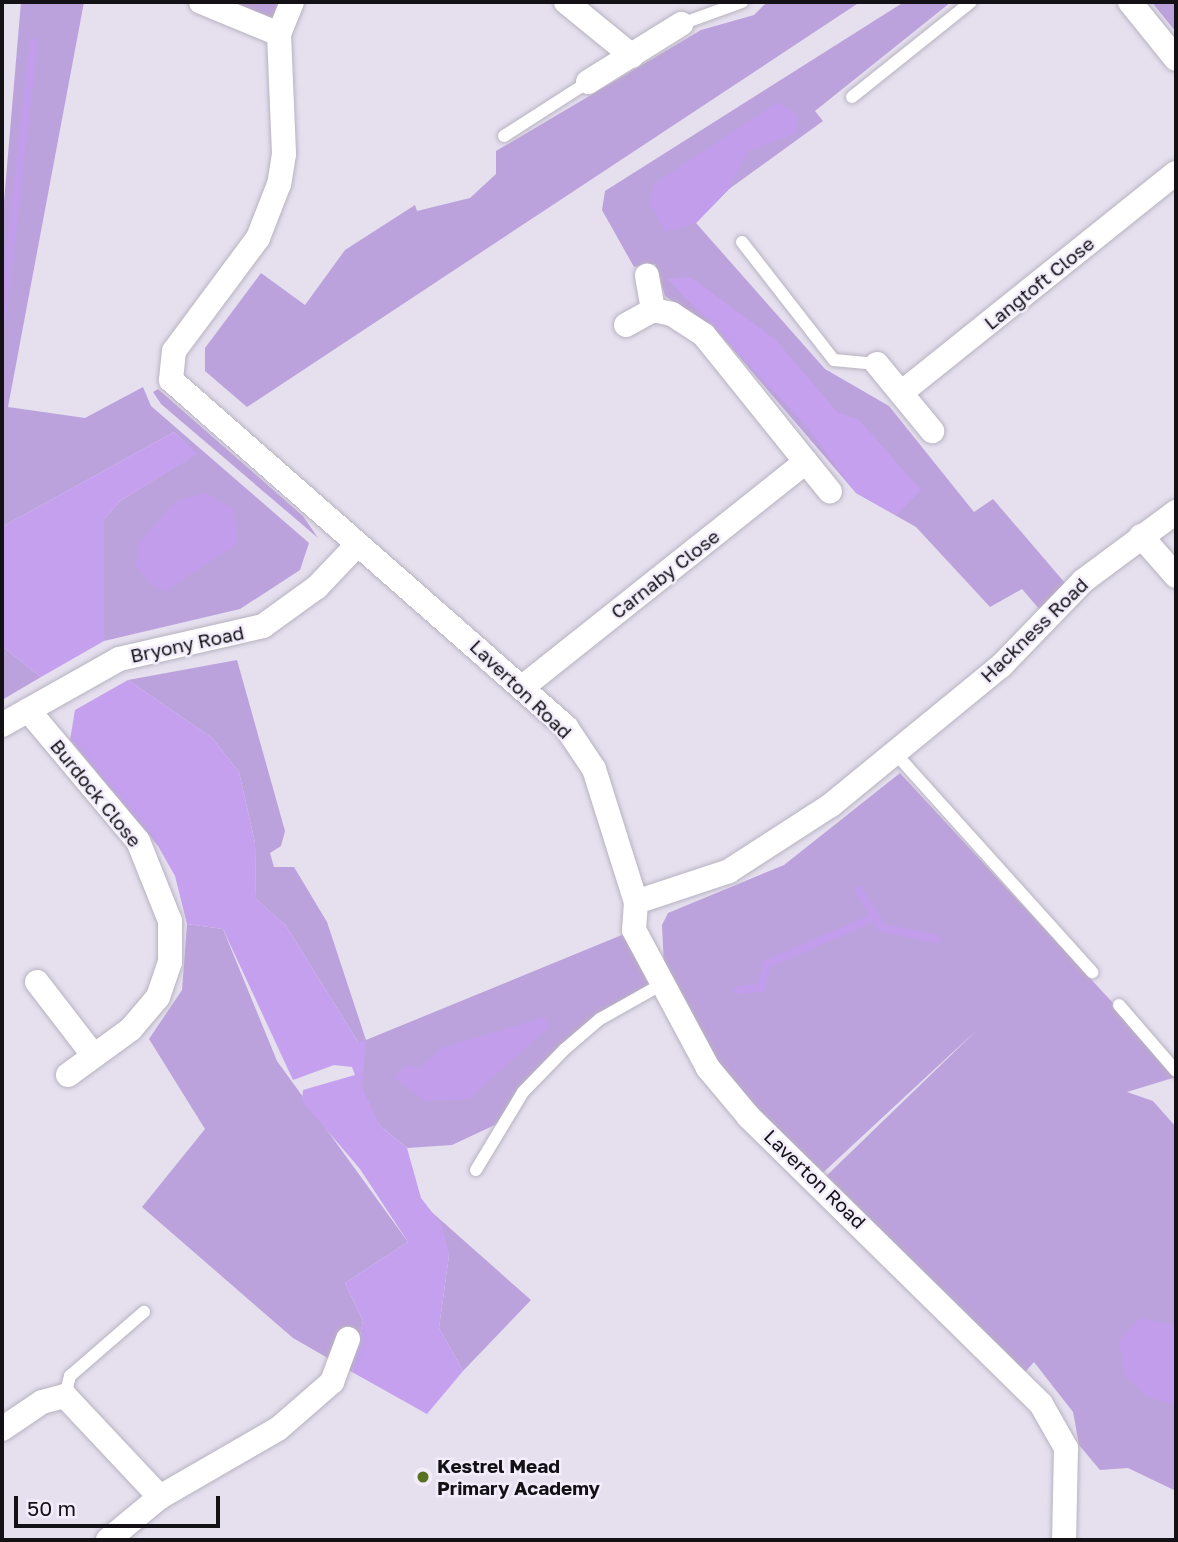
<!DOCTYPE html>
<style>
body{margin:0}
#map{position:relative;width:1178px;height:1542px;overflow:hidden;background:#e5dfee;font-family:"Golos Text",sans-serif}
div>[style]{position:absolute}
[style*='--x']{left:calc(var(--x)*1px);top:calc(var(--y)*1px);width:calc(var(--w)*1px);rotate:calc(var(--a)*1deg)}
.green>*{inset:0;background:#bca2dc}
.forest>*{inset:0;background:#c4a0ef}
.water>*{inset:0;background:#c19dec}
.stream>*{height:8px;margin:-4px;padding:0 4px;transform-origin:4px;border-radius:4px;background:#c19dec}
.roads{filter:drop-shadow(0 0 2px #b7b2c0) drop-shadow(0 0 2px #b7b2c0)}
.service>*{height:12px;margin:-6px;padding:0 6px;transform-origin:6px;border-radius:6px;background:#fff}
.minor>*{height:24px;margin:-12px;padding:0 12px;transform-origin:12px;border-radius:12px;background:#fff}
.dots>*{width:19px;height:19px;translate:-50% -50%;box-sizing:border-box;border:4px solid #f2ecfb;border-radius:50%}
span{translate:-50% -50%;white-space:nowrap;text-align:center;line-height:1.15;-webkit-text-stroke:5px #f2ecfb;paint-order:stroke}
.street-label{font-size:19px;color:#131115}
.poi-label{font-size:19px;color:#131115;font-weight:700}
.left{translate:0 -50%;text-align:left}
.frame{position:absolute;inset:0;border:4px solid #131115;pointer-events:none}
.scale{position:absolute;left:14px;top:1496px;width:206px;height:32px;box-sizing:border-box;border:4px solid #131115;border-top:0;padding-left:9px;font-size:21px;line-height:24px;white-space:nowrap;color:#131115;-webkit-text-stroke:5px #f2ecfb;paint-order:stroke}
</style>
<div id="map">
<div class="green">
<div style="clip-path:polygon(21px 2px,84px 2px,8px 407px,85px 418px,143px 387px,151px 406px,309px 543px,300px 570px,240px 609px,104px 641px,104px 519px,120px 501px,196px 454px,174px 432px,2px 527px,2px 225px)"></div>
<div style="clip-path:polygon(201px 2px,292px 2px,279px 34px)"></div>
<div style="clip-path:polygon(767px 2px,860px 2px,247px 407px,205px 371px,205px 348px,261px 273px,305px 305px,345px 250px,415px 205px,417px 211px,470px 198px,496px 174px,496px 151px,701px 30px,754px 15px)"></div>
<div style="clip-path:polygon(904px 2px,951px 2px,815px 111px,823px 121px,729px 189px,696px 223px,825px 369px,889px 406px,974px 512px,993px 499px,1065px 583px,1040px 610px,1022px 589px,990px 607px,916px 527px,856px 493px,717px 331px,665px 296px,655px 264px,634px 267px,602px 210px,605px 191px)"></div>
<div style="clip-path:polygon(1152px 2px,1176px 2px,1176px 32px,1154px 5px)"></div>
<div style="clip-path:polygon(158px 389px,303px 516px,318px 538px,161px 404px,153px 392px)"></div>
<div style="clip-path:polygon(2px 646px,41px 677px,2px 700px)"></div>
<div style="clip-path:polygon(237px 660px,285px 831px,281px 846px,270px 853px,274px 867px,294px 867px,327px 922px,366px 1040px,634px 930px,663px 988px,594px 1021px,499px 1123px,452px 1145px,407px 1148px,380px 1126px,365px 1100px,359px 1074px,365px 1042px,358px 1042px,286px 926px,256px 899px,255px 843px,239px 772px,212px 738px,128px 680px)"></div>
<div style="clip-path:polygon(900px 773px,1176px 1071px,1176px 1077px,1127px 1092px,1153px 1101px,1176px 1127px,1176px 1491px,1128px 1468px,1100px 1470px,1079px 1445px,1073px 1412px,1034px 1362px,1019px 1379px,819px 1183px,979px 1028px,815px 1180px,746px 1113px,665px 987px,662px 925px,668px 913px,784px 865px)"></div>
<div style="clip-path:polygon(187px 924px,223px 929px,277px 1061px,408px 1242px,345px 1283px,363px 1321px,352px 1372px,293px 1338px,142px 1207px,205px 1129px,149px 1039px,182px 990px)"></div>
<div style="clip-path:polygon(426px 1207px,531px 1300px,463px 1371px,439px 1328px,449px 1255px)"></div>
</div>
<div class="forest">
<div style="clip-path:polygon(690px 277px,776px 340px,837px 412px,859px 420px,921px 490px,896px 515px,856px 493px,808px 428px,668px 279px)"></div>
<div style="clip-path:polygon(174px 432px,197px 454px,120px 501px,104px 519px,104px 641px,41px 677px,2px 646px,2px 527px)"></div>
<div style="clip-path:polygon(128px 680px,212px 738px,239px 772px,255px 843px,256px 899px,286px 926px,358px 1042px,366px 1041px,362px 1087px,380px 1126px,407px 1148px,421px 1198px,442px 1225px,449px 1255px,439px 1328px,463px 1371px,427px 1414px,352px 1372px,363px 1321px,345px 1283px,408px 1242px,360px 1169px,302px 1101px,303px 1090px,355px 1075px,352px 1067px,334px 1065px,293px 1080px,223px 929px,187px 924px,175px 876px,158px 846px,70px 740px,75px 710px)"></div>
</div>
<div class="water">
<div style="clip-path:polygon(778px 102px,798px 116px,796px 133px,748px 151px,729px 189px,696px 223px,665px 232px,650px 203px,654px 184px)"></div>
<div style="clip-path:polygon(206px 493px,233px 509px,238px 543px,165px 591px,152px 585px,136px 566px,139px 543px,176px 501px)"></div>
<div style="clip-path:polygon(545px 1017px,549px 1027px,468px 1099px,425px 1101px,394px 1078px,405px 1065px,420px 1068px,441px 1048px)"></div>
<div style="clip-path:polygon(1140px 1318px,1176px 1326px,1176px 1405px,1148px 1397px,1125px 1376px,1119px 1341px)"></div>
</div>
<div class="stream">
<div style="--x:2;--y:318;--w:277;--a:-83.4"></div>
<div style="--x:859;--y:890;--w:44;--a:58.8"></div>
<div style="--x:882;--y:928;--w:56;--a:11.3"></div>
<div style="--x:738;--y:990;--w:23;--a:-5"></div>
<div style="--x:761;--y:988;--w:25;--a:-76"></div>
<div style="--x:767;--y:964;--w:113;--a:-23.4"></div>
</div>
<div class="roads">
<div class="service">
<div style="--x:681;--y:24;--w:65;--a:-19.8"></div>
<div style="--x:852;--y:97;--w:152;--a:-38.6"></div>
<div style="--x:504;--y:136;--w:100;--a:-32.7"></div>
<div style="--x:742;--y:242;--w:150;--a:52.1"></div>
<div style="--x:834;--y:360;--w:43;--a:5.3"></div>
<div style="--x:895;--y:753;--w:295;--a:48"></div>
<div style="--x:1119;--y:1005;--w:87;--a:49.2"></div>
<div style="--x:476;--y:1170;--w:91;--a:-58.9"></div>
<div style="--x:523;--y:1092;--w:60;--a:-45.7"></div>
<div style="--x:565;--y:1049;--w:46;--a:-40.6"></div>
<div style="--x:600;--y:1019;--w:71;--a:-29.4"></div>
<div style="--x:65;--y:1396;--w:21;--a:-76"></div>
<div style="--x:70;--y:1376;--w:98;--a:-40.9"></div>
</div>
<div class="minor">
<div style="--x:201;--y:2;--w:84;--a:22.3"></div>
<div style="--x:292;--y:2;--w:35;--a:112"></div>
<div style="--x:279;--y:34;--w:120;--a:87.6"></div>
<div style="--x:284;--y:154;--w:30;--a:99"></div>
<div style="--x:279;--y:184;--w:58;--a:111.3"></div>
<div style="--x:258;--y:238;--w:141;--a:126.6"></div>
<div style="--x:174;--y:351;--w:29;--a:96"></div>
<div style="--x:171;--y:380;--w:526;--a:41.3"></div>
<div style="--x:566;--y:727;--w:50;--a:56.3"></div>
<div style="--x:594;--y:769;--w:139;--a:72.5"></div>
<div style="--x:636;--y:902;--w:28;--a:94"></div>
<div style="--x:634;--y:930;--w:157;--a:61.8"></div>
<div style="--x:708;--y:1068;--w:64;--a:50.1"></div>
<div style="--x:749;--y:1117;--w:409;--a:44.5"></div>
<div style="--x:1041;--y:1404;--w:51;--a:60.4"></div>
<div style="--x:1066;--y:1448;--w:92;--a:91.2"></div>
<div style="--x:566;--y:2;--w:85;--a:39.3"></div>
<div style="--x:1130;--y:2;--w:73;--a:51.1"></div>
<div style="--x:588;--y:82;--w:110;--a:-31.9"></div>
<div style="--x:626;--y:325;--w:31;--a:-29"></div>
<div style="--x:653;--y:310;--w:35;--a:-100"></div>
<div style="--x:877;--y:364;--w:87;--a:50.6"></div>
<div style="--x:901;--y:393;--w:352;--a:-38.7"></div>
<div style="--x:806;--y:462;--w:38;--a:51"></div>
<div style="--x:1141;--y:536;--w:53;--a:48.8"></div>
<div style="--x:524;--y:686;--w:360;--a:-38.5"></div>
<div style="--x:806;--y:462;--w:163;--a:-128.8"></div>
<div style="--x:704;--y:335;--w:38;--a:-147"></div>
<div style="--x:672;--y:314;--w:19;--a:-168"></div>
<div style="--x:28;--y:710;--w:171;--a:50"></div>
<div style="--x:138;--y:841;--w:86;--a:68.2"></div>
<div style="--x:170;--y:921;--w:41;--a:90"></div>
<div style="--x:170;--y:962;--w:37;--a:109"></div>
<div style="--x:158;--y:997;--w:42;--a:130.2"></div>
<div style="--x:131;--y:1029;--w:78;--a:143.9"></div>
<div style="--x:2;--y:725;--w:134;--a:-29.4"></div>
<div style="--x:119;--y:659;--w:148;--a:-12.9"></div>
<div style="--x:263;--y:626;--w:67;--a:-35.8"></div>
<div style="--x:317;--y:587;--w:59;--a:-46.4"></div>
<div style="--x:636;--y:902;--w:98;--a:-18.4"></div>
<div style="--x:729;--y:871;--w:121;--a:-32.9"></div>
<div style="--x:831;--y:805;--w:220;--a:-39.3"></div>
<div style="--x:1001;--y:666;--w:118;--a:-46"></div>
<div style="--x:1083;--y:581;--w:116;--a:-36.6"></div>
<div style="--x:37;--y:982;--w:93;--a:52.4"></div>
<div style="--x:2;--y:1429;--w:48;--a:-34"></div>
<div style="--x:42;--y:1402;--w:24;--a:-15"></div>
<div style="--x:65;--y:1396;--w:139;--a:46.8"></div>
<div style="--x:108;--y:1540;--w:67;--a:-39.6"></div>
<div style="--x:160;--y:1497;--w:136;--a:-30"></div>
<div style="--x:278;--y:1429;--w:72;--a:-41"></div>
<div style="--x:332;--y:1382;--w:46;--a:-69.6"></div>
</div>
</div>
<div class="dots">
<div style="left:423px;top:1477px;background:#5a7122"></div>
</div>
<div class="street-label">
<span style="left:1039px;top:283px;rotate:-39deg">Langtoft Close</span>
<span style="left:665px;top:574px;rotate:-38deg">Carnaby Close</span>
<span style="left:1034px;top:630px;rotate:-44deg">Hackness Road</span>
<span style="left:187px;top:644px;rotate:-12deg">Bryony Road</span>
<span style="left:521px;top:689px;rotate:44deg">Laverton Road</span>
<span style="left:96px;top:793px;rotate:51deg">Burdock Close</span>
<span style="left:815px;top:1179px;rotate:44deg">Laverton Road</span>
</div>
<div class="poi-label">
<span class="left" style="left:437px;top:1477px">Kestrel Mead<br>Primary Academy</span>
</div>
<div class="frame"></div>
<div class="scale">50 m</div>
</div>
